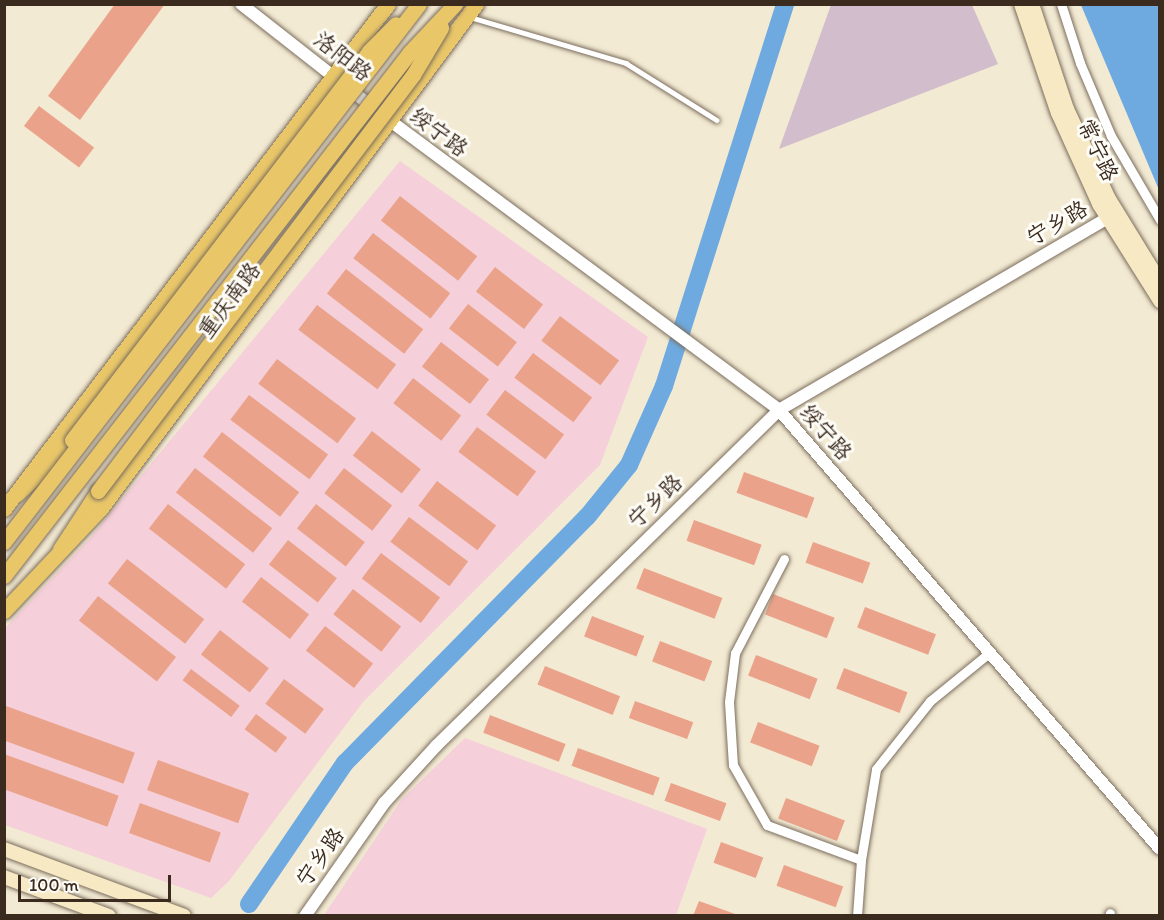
<!DOCTYPE html>
<meta charset="utf-8">
<style>
body{margin:0}
#map{position:relative;width:1164px;height:920px;overflow:hidden;background:#f3ead3;font-family:Itim,"LXGW WenKai TC",sans-serif}
div>[style]{position:absolute}
[style*='--x']{left:calc(var(--x)*1px);top:calc(var(--y)*1px);width:calc(var(--w)*1px);rotate:calc(var(--a)*1deg)}
.built>*{inset:0;background:#f5cfd9}
.industrial>*{inset:0;background:#d1bdcb}
.water>*{inset:0;background:#6eaadf}
.river>*{height:18px;margin:-9px;padding:0 9px;transform-origin:9px;border-radius:9px;background:#6eaadf}
.building>*{inset:0;background:#eaa38a;transform-origin:0 0}
.roads{filter:drop-shadow(0 0 2px #7b6d5d) drop-shadow(0 0 2px #7b6d5d)}
.service>*{height:4.5px;margin:-2.25px;padding:0 2.25px;transform-origin:2.25px;border-radius:2.25px;background:#fff}
.minor>*{height:9px;margin:-4.5px;padding:0 4.5px;transform-origin:4.5px;border-radius:4.5px;background:#fff}
.tertiary>*{height:12px;margin:-6px;padding:0 6px;transform-origin:6px;border-radius:6px;background:#fff}
.secondary>*{height:14px;margin:-7px;padding:0 7px;transform-origin:7px;border-radius:7px;background:#f6e9c3}
.primary>*{height:15px;margin:-7.5px;padding:0 7.5px;transform-origin:7.5px;border-radius:7.5px;background:#e9c769}
.trunk>*{height:15px;margin:-7.5px;padding:0 7.5px;transform-origin:7.5px;border-radius:7.5px;background:#e9c769}
.bridges{filter:drop-shadow(0 0 2px #7b6d5d) drop-shadow(0 0 2px #7b6d5d)}
.trunk-bridge>*{height:15px;margin:-7.5px;padding:0 7.5px;transform-origin:7.5px;border-radius:7.5px;background:#e9c769}
span{translate:-50% -50%;white-space:nowrap;text-align:center;line-height:1.15;-webkit-text-stroke:6px #fdfcf7;paint-order:stroke}
.street-label{font-size:22px;color:#3b2a1e}
.frame{position:absolute;inset:0;border:6px solid #3b2a1e;pointer-events:none}
.scale{position:absolute;left:18px;top:875px;width:153px;height:27px;box-sizing:border-box;border:3px solid #3b2a1e;border-top:0;padding-left:8px;font-size:18px;line-height:21px;white-space:nowrap;color:#3b2a1e;-webkit-text-stroke:4px #fdfcf7;paint-order:stroke}
</style>
<div id="map">
<div class="built">
<div style="clip-path:polygon(400px 161px,648px 337px,600px 465px,363px 702px,229px 881px,211px 898px,5px 825px,5px 628px,89px 539px)"></div>
<div style="clip-path:polygon(465px 738px,707px 829px,676px 915px,324px 915px,402px 799px)"></div>
</div>
<div class="industrial">
<div style="clip-path:polygon(831px 5px,972px 5px,998px 64px,779px 149px)"></div>
</div>
<div class="water">
<div style="clip-path:polygon(1081px 5px,1159px 5px,1159px 190px)"></div>
</div>
<div class="river">
<div style="--x:249;--y:904;--w:171;--a:-55.8"></div>
<div style="--x:345;--y:763;--w:345;--a:-45.5"></div>
<div style="--x:587;--y:517;--w:67;--a:-51.1"></div>
<div style="--x:629;--y:465;--w:86;--a:-66.1"></div>
<div style="--x:664;--y:386;--w:401;--a:-72.4"></div>
</div>
<div class="building">
<div style="clip-path:polygon(115px 4px,165px 4px,80px 120px,48px 96px)"></div>
<div style="left:39px;top:106px;width:69px;height:25px;rotate:37deg"></div>
<div style="left:400px;top:196px;width:98px;height:31px;rotate:38deg"></div>
<div style="left:373px;top:233px;width:98px;height:32px;rotate:38deg"></div>
<div style="left:495px;top:267px;width:61px;height:31px;rotate:38deg"></div>
<div style="left:346px;top:269px;width:98px;height:31px;rotate:38deg"></div>
<div style="left:468px;top:304px;width:62px;height:31px;rotate:38deg"></div>
<div style="left:317px;top:305px;width:99px;height:31px;rotate:37deg"></div>
<div style="left:560px;top:316px;width:74px;height:31px;rotate:37deg"></div>
<div style="left:441px;top:342px;width:61px;height:31px;rotate:38deg"></div>
<div style="left:533px;top:353px;width:74px;height:31px;rotate:37deg"></div>
<div style="left:277px;top:359px;width:99px;height:31px;rotate:37deg"></div>
<div style="left:413px;top:378px;width:61px;height:32px;rotate:38deg"></div>
<div style="left:505px;top:390px;width:74px;height:31px;rotate:37deg"></div>
<div style="left:249px;top:395px;width:99px;height:31px;rotate:37deg"></div>
<div style="left:477px;top:427px;width:74px;height:31px;rotate:37deg"></div>
<div style="left:372px;top:431px;width:62px;height:31px;rotate:38deg"></div>
<div style="left:222px;top:432px;width:98px;height:31px;rotate:38deg"></div>
<div style="left:195px;top:468px;width:98px;height:31px;rotate:38deg"></div>
<div style="left:344px;top:468px;width:61px;height:32px;rotate:38deg"></div>
<div style="left:744px;top:472px;width:75px;height:22px;rotate:20deg"></div>
<div style="left:437px;top:481px;width:74px;height:31px;rotate:37deg"></div>
<div style="left:168px;top:504px;width:98px;height:31px;rotate:38deg"></div>
<div style="left:316px;top:504px;width:62px;height:31px;rotate:38deg"></div>
<div style="left:409px;top:517px;width:74px;height:31px;rotate:37deg"></div>
<div style="left:694px;top:520px;width:72px;height:22px;rotate:20deg"></div>
<div style="left:288px;top:540px;width:62px;height:31px;rotate:38deg"></div>
<div style="left:813px;top:542px;width:61px;height:22px;rotate:20deg"></div>
<div style="left:381px;top:553px;width:74px;height:32px;rotate:37deg"></div>
<div style="left:127px;top:559px;width:98px;height:31px;rotate:38deg"></div>
<div style="left:644px;top:568px;width:84px;height:22px;rotate:21deg"></div>
<div style="left:261px;top:577px;width:61px;height:31px;rotate:38deg"></div>
<div style="left:353px;top:589px;width:61px;height:32px;rotate:38deg"></div>
<div style="left:773px;top:594px;width:66px;height:22px;rotate:21deg"></div>
<div style="left:98px;top:596px;width:99px;height:31px;rotate:38deg"></div>
<div style="left:865px;top:607px;width:76px;height:22px;rotate:21deg"></div>
<div style="left:592px;top:616px;width:56px;height:22px;rotate:21deg"></div>
<div style="left:325px;top:626px;width:61px;height:31px;rotate:38deg"></div>
<div style="left:220px;top:630px;width:62px;height:31px;rotate:38deg"></div>
<div style="left:660px;top:641px;width:56px;height:22px;rotate:21deg"></div>
<div style="left:756px;top:655px;width:66px;height:22px;rotate:21deg"></div>
<div style="left:545px;top:666px;width:81px;height:20px;rotate:22deg"></div>
<div style="left:844px;top:668px;width:68px;height:22px;rotate:21deg"></div>
<div style="left:191px;top:669px;width:61px;height:14px;rotate:37deg"></div>
<div style="left:284px;top:679px;width:50px;height:31px;rotate:37deg"></div>
<div style="left:635px;top:701px;width:62px;height:18px;rotate:20deg"></div>
<div style="left:6px;top:706px;width:137px;height:33px;rotate:20deg"></div>
<div style="left:256px;top:714px;width:39px;height:19px;rotate:37deg"></div>
<div style="left:490px;top:715px;width:81px;height:19px;rotate:21deg"></div>
<div style="left:758px;top:722px;width:66px;height:22px;rotate:21deg"></div>
<div style="left:578px;top:748px;width:87px;height:19px;rotate:20deg"></div>
<div style="left:4px;top:754px;width:122px;height:33px;rotate:20deg"></div>
<div style="left:158px;top:760px;width:97px;height:32px;rotate:20deg"></div>
<div style="left:671px;top:783px;width:59px;height:19px;rotate:20deg"></div>
<div style="left:786px;top:798px;width:63px;height:22px;rotate:21deg"></div>
<div style="left:140px;top:803px;width:86px;height:32px;rotate:20deg"></div>
<div style="left:721px;top:842px;width:45px;height:22px;rotate:20deg"></div>
<div style="left:784px;top:865px;width:63px;height:22px;rotate:20deg"></div>
<div style="clip-path:polygon(699px 901px,738px 915px,738px 916px,693px 916px)"></div>
</div>
<div class="roads">
<div class="service">
<div style="--x:470;--y:17;--w:163;--a:16.4"></div>
<div style="--x:626;--y:63;--w:107;--a:32.1"></div>
</div>
<div class="minor">
<div style="--x:1061;--y:4;--w:62;--a:72.1"></div>
<div style="--x:1080;--y:63;--w:79;--a:67"></div>
<div style="--x:1111;--y:136;--w:97;--a:59.7"></div>
<div style="--x:784;--y:559;--w:106;--a:117.5"></div>
<div style="--x:735;--y:653;--w:49;--a:97"></div>
<div style="--x:729;--y:702;--w:63;--a:86.4"></div>
<div style="--x:733;--y:765;--w:69;--a:60.5"></div>
<div style="--x:767;--y:825;--w:100;--a:20.4"></div>
<div style="--x:857;--y:916;--w:56;--a:-85.9"></div>
<div style="--x:861;--y:860;--w:92;--a:-80.6"></div>
<div style="--x:876;--y:769;--w:87;--a:-51.5"></div>
<div style="--x:930;--y:701;--w:76;--a:-39.1"></div>
<div style="--x:1109;--y:916;--w:3;--a:-72"></div>
</div>
<div class="tertiary">
<div style="--x:241;--y:4;--w:188;--a:38.1"></div>
<div style="--x:389;--y:120;--w:486;--a:36.6"></div>
<div style="--x:779;--y:410;--w:581;--a:49.05"></div>
<div style="--x:305;--y:916;--w:138;--a:-55"></div>
<div style="--x:384;--y:803;--w:77;--a:-47.6"></div>
<div style="--x:436;--y:746;--w:480;--a:-44.4"></div>
<div style="--x:779;--y:410;--w:390;--a:-30.3"></div>
</div>
<div class="secondary">
<div style="--x:1021;--y:4;--w:115;--a:71.3"></div>
<div style="--x:1058;--y:113;--w:100;--a:65.7"></div>
<div style="--x:1099;--y:204;--w:115;--a:57.8"></div>
<div style="--x:1032;--y:4;--w:111;--a:71.6"></div>
<div style="--x:1067;--y:109;--w:99;--a:65"></div>
<div style="--x:1109;--y:199;--w:97;--a:58.4"></div>
<div style="--x:4;--y:849;--w:192;--a:20.4"></div>
<div style="--x:4;--y:877;--w:112;--a:20.4"></div>
</div>
<div class="primary">
<div style="--x:4;--y:509;--w:634;--a:-52.75"></div>
<div style="--x:4;--y:611;--w:141;--a:-46.7"></div>
<div style="--x:101;--y:508;--w:628;--a:-53.35"></div>
</div>
<div class="trunk">
<div style="--x:17;--y:494;--w:69;--a:-43.2"></div>
<div style="--x:60;--y:549;--w:69;--a:-56.8"></div>
</div>
</div>
<div class="bridges">
<div class="trunk-bridge">
<div style="--x:72;--y:440;--w:489;--a:-52.6"></div>
<div style="--x:369;--y:51;--w:38;--a:-45"></div>
<div style="--x:98;--y:491;--w:522;--a:-52.87"></div>
<div style="--x:413;--y:75;--w:55;--a:-59.2"></div>
<div style="--x:4;--y:542;--w:679;--a:-52.35"></div>
<div style="--x:4;--y:576;--w:663;--a:-52.23"></div>
<div style="--x:410;--y:52;--w:66;--a:-46.8"></div>
</div>
</div>
<div class="street-label">
<span style="left:343px;top:56px;rotate:38deg">洛阳路</span>
<span style="left:439px;top:132px;rotate:37deg">绥宁路</span>
<span style="left:1098px;top:150px;rotate:65deg">常宁路</span>
<span style="left:1057px;top:223px;rotate:-30deg">宁乡路</span>
<span style="left:229px;top:300px;rotate:-53deg">重庆南路</span>
<span style="left:826px;top:432px;rotate:49deg">绥宁路</span>
<span style="left:655px;top:501px;rotate:-44deg">宁乡路</span>
<span style="left:320px;top:857px;rotate:-55deg">宁乡路</span>
</div>
<div class="frame"></div>
<div class="scale">100 m</div>
</div>
